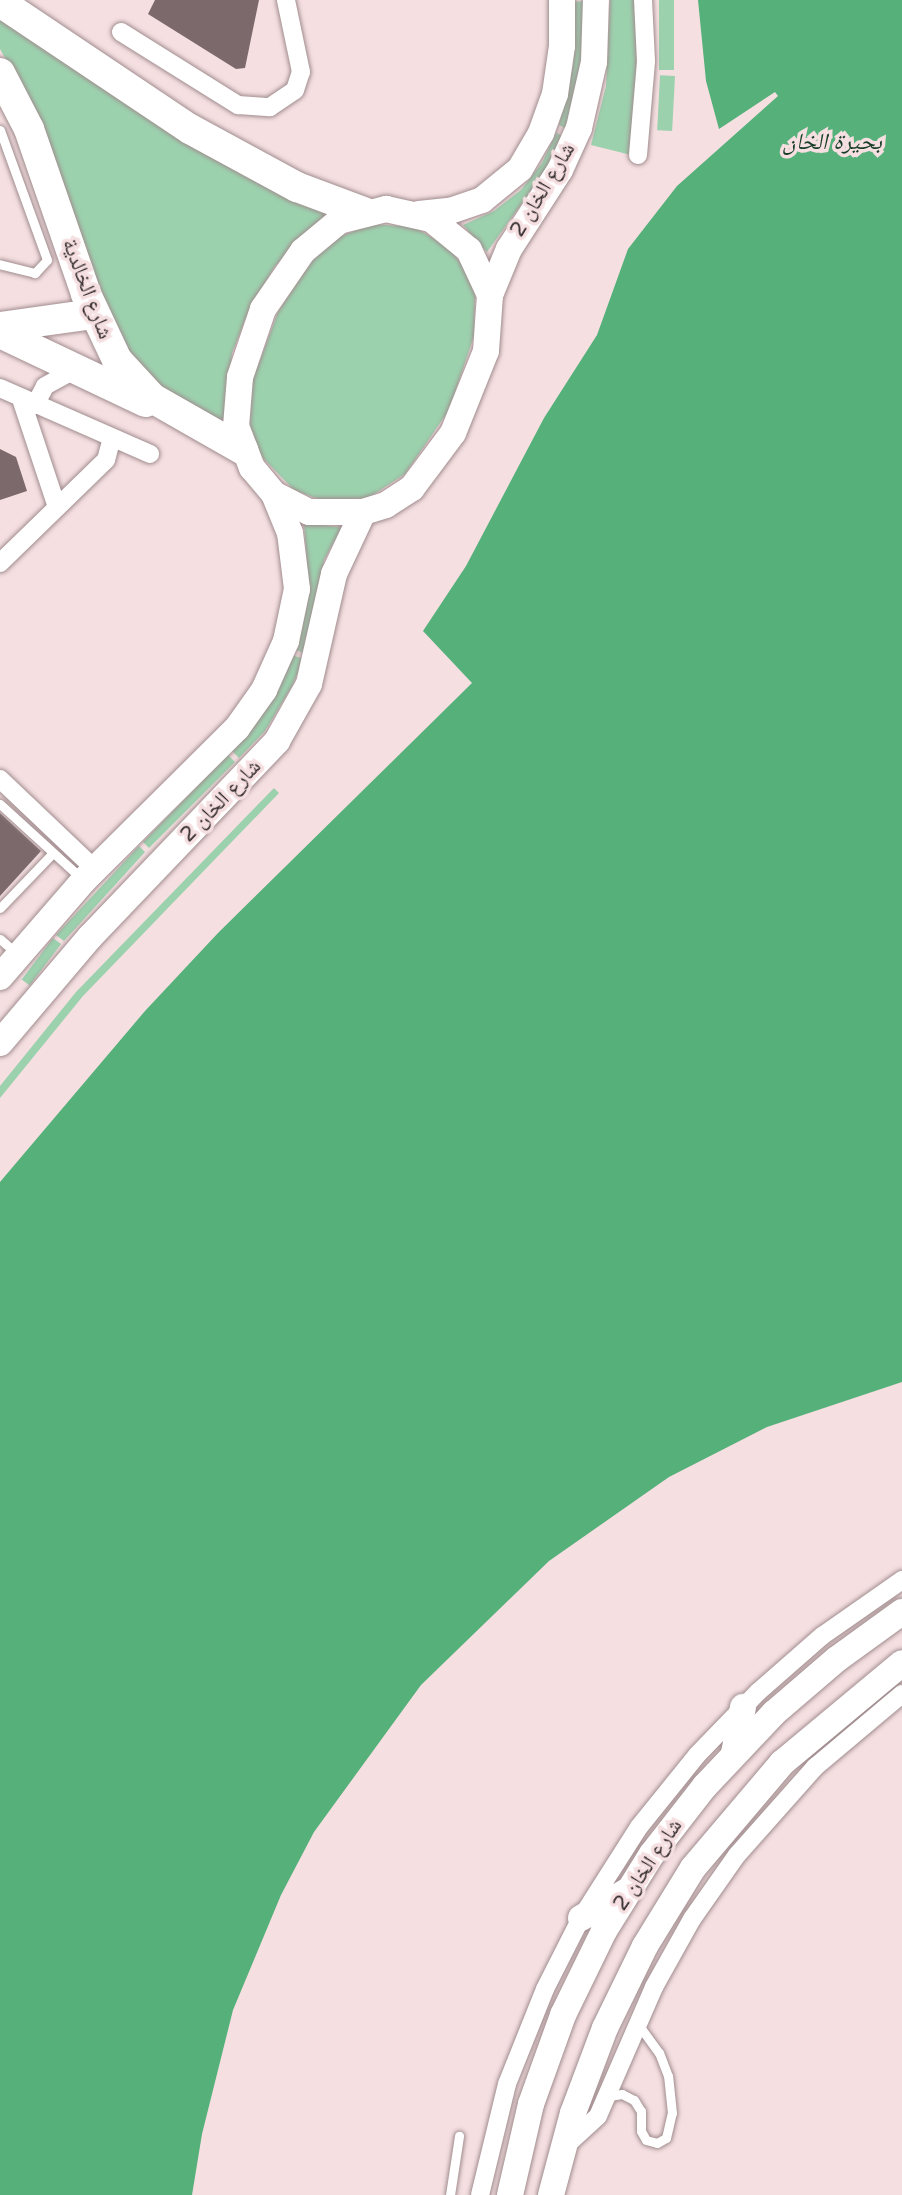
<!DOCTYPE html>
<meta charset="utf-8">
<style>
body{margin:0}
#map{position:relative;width:902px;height:2195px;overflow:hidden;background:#f5dfe1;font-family:"Varela Round","Noto Naskh Arabic",sans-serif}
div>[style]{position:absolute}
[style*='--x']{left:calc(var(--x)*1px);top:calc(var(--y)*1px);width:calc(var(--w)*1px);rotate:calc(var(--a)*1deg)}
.green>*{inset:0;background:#9cd1ae;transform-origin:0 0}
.water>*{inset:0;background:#55b07a}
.building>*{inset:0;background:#7c696b}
.roads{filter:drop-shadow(0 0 2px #a08c8e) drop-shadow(0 0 2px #a08c8e)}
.lane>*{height:9px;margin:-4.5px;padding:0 4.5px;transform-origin:4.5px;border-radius:4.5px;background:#fff}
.street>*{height:18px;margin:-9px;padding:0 9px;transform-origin:9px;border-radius:9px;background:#fff}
.secondary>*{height:26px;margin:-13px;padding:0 13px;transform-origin:13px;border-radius:13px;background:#fff}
.primary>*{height:30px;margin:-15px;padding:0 15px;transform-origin:15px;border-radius:15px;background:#fff}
span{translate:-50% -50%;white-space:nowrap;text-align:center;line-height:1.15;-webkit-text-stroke:7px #f5dfe1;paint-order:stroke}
.street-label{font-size:21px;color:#31292a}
.water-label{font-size:23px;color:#183e28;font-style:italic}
</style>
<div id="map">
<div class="green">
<div style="clip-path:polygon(610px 0,635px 0,637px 81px,631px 155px,591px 145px,606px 86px)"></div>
<div style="left:659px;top:0;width:15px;height:70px"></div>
<div style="clip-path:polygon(583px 1px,584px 45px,567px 129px,559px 125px,573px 65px,574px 2px)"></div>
<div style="clip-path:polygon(0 13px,326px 215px,275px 266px,250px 308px,232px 353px,223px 425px,159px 386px,135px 363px,115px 331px,37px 114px,0 49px)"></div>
<div style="left:675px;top:76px;width:55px;height:15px;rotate:93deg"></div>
<div style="clip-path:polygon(556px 133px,564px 136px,553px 160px,487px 252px,463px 225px,494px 211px,521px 190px,542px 163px)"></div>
<div style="clip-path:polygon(372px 224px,414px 227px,448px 247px,465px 269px,475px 295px,474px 336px,449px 410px,405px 474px,368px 498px,324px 501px,294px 490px,262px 457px,250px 427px,252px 382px,278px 312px,311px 262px,339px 237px)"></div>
<div style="clip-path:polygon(304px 524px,342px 527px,324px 560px,306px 654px,294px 649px,308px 577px)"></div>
<div style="clip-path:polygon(292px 655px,304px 659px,292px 686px,265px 731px,239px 758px,232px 751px,272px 701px)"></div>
<div style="clip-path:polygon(228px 755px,235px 762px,149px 848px,143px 842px)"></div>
<div style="clip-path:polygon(274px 788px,279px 793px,83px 996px,0 1098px,0 1086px,76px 992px)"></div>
<div style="clip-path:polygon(139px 846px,145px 852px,64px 941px,56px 935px)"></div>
<div style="left:53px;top:938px;width:10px;height:52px;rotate:37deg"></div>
</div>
<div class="water">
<div style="clip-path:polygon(698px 0,902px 0,902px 1382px,767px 1427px,669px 1477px,549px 1561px,421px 1685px,314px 1832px,281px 1895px,233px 2010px,202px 2134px,192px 2195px,0 2195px,0 1182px,145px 1011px,218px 933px,472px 683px,423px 631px,466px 566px,544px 418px,597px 335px,628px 249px,677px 186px,778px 96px,775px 92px,719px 129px,706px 81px)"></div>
</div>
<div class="building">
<div style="clip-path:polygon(155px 0,259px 0,245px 68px,236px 69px,148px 14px)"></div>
<div style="clip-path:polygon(0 449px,16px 457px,27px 491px,0 500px)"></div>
<div style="clip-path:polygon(0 813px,41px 851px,0 896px)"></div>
</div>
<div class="roads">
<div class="lane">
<div style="--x:0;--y:130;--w:138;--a:70.1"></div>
<div style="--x:47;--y:260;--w:18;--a:133"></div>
<div style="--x:35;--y:273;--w:36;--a:-166"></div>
<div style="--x:0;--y:804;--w:111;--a:42.4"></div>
<div style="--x:0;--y:908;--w:76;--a:-46.1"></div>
<div style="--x:0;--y:939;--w:23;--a:41"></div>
<div style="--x:609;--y:2096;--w:13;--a:-9"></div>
<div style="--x:622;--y:2094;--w:13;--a:27"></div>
<div style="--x:634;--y:2100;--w:13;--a:58"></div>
<div style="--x:641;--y:2111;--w:20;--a:90"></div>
<div style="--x:641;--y:2131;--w:10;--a:61"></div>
<div style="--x:646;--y:2140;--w:11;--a:15"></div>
<div style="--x:657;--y:2143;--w:10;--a:-29"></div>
<div style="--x:666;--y:2138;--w:26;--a:-77"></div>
<div style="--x:672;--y:2113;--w:37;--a:-96"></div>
<div style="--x:668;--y:2076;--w:25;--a:-111"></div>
<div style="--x:659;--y:2053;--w:37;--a:-126"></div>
<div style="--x:450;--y:2195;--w:60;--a:-81.3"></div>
</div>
<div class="street">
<div style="--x:121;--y:32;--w:138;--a:32"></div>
<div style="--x:238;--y:105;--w:32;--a:4"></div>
<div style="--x:270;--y:107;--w:30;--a:-34"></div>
<div style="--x:295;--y:90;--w:19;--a:-72"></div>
<div style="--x:301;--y:72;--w:74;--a:-101.8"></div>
<div style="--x:638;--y:155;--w:94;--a:-85.1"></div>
<div style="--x:646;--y:61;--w:61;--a:-92.8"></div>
<div style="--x:0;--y:388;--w:164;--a:23.7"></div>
<div style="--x:21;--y:399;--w:114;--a:71.6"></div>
<div style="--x:35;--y:405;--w:21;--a:-62"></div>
<div style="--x:45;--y:386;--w:35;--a:-29"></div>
<div style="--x:0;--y:563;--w:148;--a:-44.2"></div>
<div style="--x:106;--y:460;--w:23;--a:-75"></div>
<div style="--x:0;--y:779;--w:131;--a:43.5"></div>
<div style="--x:563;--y:2148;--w:47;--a:-42.4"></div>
<div style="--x:598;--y:2116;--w:141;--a:-66.5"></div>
<div style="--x:654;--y:1987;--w:78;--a:-60.8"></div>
<div style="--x:692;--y:1919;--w:78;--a:-54.9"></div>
<div style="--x:737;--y:1855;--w:118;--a:-48.4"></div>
<div style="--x:815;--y:1767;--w:114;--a:-40"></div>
<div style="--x:480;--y:2195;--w:114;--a:-76.3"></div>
<div style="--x:507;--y:2084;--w:102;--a:-68.2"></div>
<div style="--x:545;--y:1989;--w:80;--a:-63.1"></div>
<div style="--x:581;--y:1918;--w:108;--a:-57.5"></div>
<div style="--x:639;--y:1827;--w:92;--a:-51.1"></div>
<div style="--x:697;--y:1755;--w:88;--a:-45.9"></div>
<div style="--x:758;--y:1692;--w:85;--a:-41.2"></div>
<div style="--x:822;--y:1636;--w:98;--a:-35"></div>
</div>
<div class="secondary">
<div style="--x:386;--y:209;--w:46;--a:12.5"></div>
<div style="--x:431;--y:219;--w:49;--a:39.2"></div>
<div style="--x:469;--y:250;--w:50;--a:65"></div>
<div style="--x:490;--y:295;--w:56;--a:94.1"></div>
<div style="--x:486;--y:351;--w:88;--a:111.9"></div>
<div style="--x:453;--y:433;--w:69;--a:126.7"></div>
<div style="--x:412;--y:488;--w:31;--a:147"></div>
<div style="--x:386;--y:505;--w:24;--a:163"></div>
<div style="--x:363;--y:512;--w:54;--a:180"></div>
<div style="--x:309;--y:512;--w:39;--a:-153"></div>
<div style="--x:274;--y:494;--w:34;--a:-130"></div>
<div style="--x:252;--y:468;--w:45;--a:-110.9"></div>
<div style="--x:236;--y:426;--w:49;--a:-85.3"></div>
<div style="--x:240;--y:377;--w:72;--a:-71.3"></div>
<div style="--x:263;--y:309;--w:70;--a:-55.4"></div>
<div style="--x:303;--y:251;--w:47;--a:-39.8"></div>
<div style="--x:339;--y:221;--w:49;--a:-14.3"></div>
<div style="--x:419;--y:214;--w:31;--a:-6"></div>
<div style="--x:450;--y:211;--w:34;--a:-19"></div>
<div style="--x:482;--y:200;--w:49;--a:-39.2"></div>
<div style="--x:520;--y:169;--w:42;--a:-59.7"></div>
<div style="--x:541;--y:133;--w:41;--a:-70.3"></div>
<div style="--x:555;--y:94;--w:49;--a:-81.7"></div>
<div style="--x:562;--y:46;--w:46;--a:-90"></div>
<div style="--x:490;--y:295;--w:50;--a:-67.6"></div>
<div style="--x:509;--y:249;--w:94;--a:-57.2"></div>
<div style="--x:560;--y:170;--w:46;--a:-65.7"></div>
<div style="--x:579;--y:128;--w:68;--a:-77.2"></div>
<div style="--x:594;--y:62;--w:62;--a:-88.2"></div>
<div style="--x:0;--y:977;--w:128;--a:-49.1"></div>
<div style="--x:84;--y:880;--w:216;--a:-44.8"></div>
<div style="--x:237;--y:728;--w:47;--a:-54.6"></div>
<div style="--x:264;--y:690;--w:54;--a:-65.8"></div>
<div style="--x:286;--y:641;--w:53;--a:-78.1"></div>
<div style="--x:297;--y:589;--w:56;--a:-97.1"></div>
<div style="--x:290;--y:533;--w:42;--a:-112.3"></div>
<div style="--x:0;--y:1043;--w:139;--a:-49.7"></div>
<div style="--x:90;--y:937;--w:271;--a:-46.3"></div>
<div style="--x:277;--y:741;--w:65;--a:-60.7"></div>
<div style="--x:309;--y:684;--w:113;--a:-77.2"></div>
<div style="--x:334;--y:574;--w:68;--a:-64.9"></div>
<div style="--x:734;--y:1753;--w:47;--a:-78.9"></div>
<div style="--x:581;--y:1918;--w:53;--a:-30.4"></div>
<div style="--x:510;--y:2195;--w:93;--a:-77"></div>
<div style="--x:531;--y:2104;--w:95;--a:-70.2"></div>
<div style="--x:563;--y:2015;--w:93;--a:-64"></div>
<div style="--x:604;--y:1931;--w:91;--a:-58.1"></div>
<div style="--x:652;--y:1854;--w:86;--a:-52.1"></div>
<div style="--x:705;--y:1786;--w:100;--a:-46.6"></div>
<div style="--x:774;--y:1713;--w:83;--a:-40.6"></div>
<div style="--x:837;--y:1659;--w:80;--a:-35.9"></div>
<div style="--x:551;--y:2195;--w:85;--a:-75"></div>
<div style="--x:573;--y:2113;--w:91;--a:-69.4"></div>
<div style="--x:605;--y:2028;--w:91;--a:-64"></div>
<div style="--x:645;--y:1946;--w:92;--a:-58.4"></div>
<div style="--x:693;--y:1868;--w:138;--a:-49.7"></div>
<div style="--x:782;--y:1763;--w:156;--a:-39.8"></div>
</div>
<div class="primary">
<div style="--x:0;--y:2;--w:229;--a:33.8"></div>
<div style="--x:190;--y:129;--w:122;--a:28.5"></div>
<div style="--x:297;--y:187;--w:72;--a:20.5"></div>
<div style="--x:0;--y:73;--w:63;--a:62.6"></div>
<div style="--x:29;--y:129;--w:175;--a:70.9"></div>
<div style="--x:86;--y:294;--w:73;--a:64.8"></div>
<div style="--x:117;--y:360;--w:52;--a:47.4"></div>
<div style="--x:152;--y:398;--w:105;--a:29.7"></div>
<div style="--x:0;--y:327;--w:95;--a:-7.9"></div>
<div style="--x:0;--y:333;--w:161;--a:25.4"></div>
</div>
</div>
<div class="street-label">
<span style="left:543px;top:190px;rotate:-59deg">شارع الخان 2</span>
<span style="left:87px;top:289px;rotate:69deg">شارع الخالدية</span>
<span style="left:221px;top:801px;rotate:-46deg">شارع الخان 2</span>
<span style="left:648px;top:1865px;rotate:-56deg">شارع الخان 2</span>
</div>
<div class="water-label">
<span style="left:832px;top:142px">بحيرة الخان</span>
</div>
</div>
